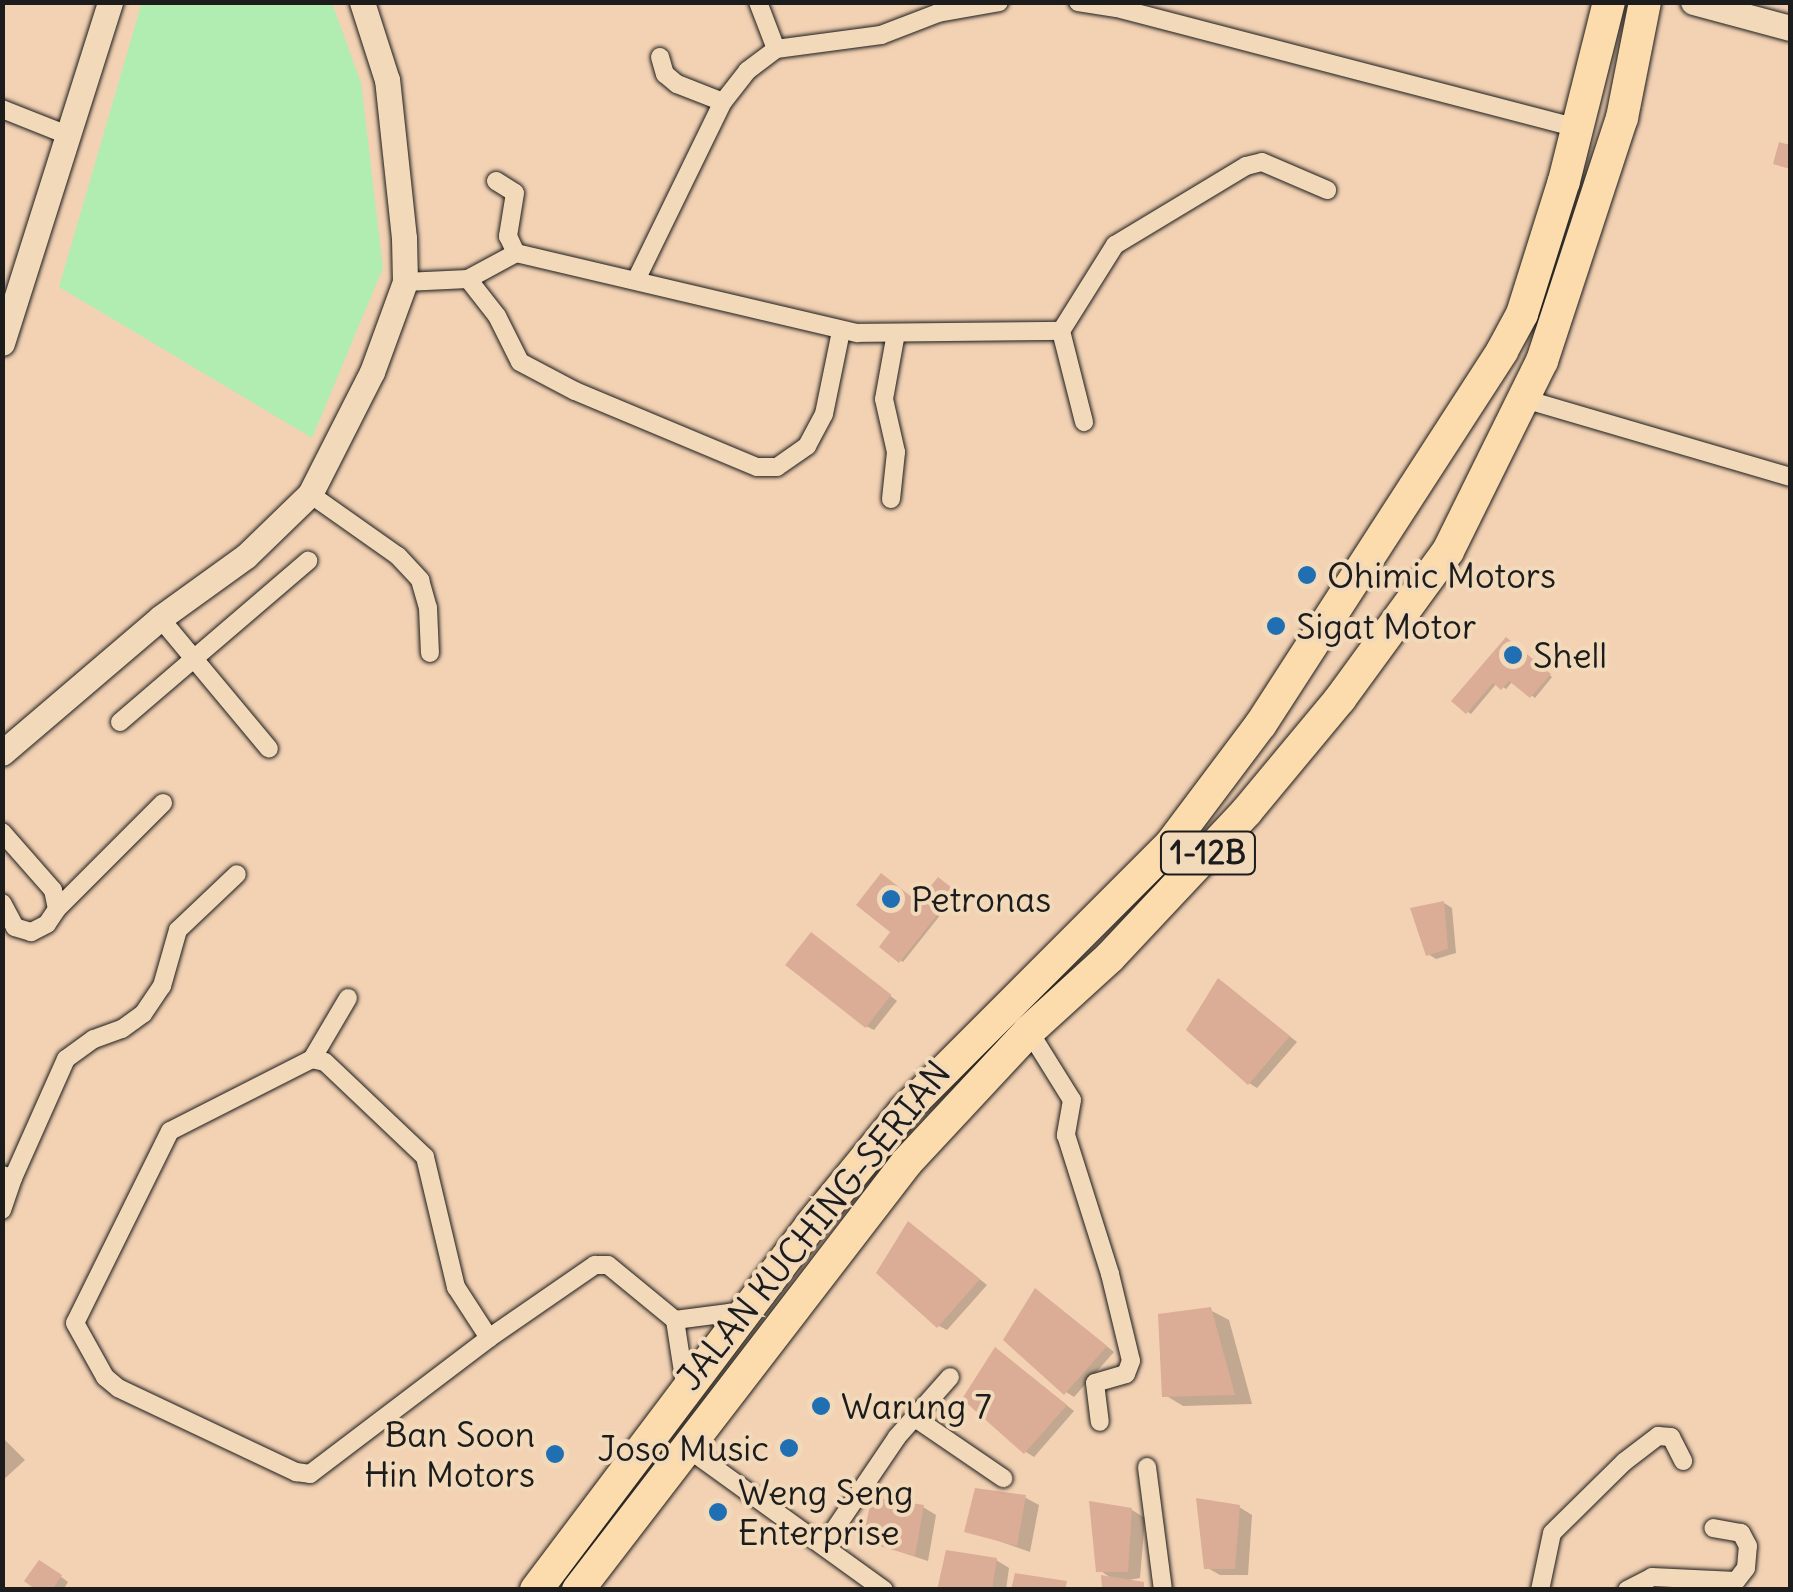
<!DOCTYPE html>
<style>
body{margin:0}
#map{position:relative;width:1793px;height:1592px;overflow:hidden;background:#f3d2b4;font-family:Delius,sans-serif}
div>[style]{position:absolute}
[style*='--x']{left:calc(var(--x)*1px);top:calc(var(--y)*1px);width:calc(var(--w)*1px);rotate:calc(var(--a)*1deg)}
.green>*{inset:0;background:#b1ecb1}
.shadow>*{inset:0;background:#0003}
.building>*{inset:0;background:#dbac96;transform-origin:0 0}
.roads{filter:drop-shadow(0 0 2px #1c1c1c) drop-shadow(0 0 2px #1c1c1c)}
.street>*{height:18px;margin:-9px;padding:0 9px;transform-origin:9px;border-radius:9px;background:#f2d9ba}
.secondary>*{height:25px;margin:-12.5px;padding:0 12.5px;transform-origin:12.5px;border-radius:12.5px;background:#f2d9ba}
.highway>*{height:32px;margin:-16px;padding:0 16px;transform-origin:16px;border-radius:16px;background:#fcdcac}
.dots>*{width:28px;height:28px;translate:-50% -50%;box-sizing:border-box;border:5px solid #f2d9ba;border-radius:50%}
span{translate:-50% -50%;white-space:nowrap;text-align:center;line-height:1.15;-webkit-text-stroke:8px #f2d9ba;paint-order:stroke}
.shield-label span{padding:2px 8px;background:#f2d9ba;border:2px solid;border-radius:8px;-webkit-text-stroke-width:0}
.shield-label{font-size:32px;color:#1c1c1c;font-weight:700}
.poi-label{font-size:35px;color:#1c1c1c}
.left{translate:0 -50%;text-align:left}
.right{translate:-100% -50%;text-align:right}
.street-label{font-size:35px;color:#1c1c1c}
.frame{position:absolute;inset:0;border:5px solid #1c1c1c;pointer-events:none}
</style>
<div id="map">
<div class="green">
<div style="clip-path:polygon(142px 2px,332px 3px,361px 83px,383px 268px,312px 438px,59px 287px)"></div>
</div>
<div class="shadow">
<div style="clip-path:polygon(1509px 641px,1552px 677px,1535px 698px,1513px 681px,1506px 689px,1497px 683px,1471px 714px,1468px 712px)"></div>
<div style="clip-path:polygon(939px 880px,957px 894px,903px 962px,882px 946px)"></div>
<div style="clip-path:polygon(1444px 903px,1452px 908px,1456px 953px,1436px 959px,1428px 954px)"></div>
<div style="clip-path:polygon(820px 940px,897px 1001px,874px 1030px,866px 1026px)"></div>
<div style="clip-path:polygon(1227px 986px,1297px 1042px,1257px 1088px,1249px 1083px)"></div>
<div style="clip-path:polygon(916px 1229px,987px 1285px,947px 1330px,939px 1326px)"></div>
<div style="clip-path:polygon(1044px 1296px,1114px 1352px,1074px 1397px,1066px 1392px)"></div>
<div style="clip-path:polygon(1210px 1310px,1229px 1320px,1252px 1404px,1183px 1406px,1165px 1395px)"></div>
<div style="clip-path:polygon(1003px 1355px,1074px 1411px,1034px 1457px,1026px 1452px)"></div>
<div style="clip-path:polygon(2px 1437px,25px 1460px,2px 1481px)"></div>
<div style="clip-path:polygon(977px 1490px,1026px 1498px,1039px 1505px,1030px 1552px,967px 1530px)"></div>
<div style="clip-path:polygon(923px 1507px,936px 1515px,928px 1561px,864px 1540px)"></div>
<div style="clip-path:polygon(1239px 1507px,1252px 1515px,1248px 1575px,1220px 1575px,1206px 1567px)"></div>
<div style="clip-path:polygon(1132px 1510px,1145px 1518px,1140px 1578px,1123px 1581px,1153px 1590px,1105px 1590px,1113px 1579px,1099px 1570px)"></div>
<div style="clip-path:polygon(996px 1560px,1009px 1568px,1006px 1590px,939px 1590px)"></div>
<div style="clip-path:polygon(48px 1567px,68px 1582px,63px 1590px,40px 1590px)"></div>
</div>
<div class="building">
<div style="clip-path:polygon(1779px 142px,1790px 145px,1790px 169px,1773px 164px)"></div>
<div style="clip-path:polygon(1506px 637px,1551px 674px,1530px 698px,1509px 681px,1501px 690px,1493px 683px,1466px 714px,1451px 701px)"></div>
<div style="clip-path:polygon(881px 873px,918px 902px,938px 877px,956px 891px,899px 963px,879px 947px,890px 932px,856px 905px)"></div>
<div style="clip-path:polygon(1444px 901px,1448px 949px,1426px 956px,1410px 908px)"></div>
<div style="left:811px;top:932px;width:102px;height:42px;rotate:38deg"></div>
<div style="clip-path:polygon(1218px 978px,1290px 1036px,1248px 1085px,1186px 1030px)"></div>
<div style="clip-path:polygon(908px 1221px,980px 1279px,937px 1328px,876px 1273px)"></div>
<div style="clip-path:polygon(1035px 1288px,1107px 1346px,1064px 1395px,1003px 1340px)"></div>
<div style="clip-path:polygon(1211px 1307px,1235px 1395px,1162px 1397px,1158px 1314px)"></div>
<div style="clip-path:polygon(995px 1347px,1067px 1405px,1024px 1454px,962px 1399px)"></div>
<div style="clip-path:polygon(975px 1488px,1026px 1495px,1017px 1546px,964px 1532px)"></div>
<div style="clip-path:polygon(872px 1497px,924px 1505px,915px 1556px,862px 1541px)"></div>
<div style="clip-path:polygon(1196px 1498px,1240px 1505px,1235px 1569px,1204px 1569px)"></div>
<div style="clip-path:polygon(1089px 1501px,1132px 1508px,1128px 1572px,1096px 1572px)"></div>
<div style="clip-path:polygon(946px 1550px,997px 1558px,992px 1590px,937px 1590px)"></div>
<div style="clip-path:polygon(39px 1560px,62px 1575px,52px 1590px,36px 1590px,24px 1581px)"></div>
<div style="clip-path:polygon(1015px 1573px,1067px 1581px,1065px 1590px,1011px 1590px)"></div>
<div style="clip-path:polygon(1101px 1575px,1144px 1582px,1144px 1590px,1102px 1590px)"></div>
</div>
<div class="roads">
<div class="street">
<div style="--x:1078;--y:2;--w:39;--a:9"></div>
<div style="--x:1117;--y:8;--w:476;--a:14.6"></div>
<div style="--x:776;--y:49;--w:106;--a:-7.6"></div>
<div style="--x:881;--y:35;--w:61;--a:-21.1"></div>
<div style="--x:938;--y:13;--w:62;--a:-10.2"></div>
<div style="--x:660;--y:57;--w:18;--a:74"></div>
<div style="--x:665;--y:74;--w:16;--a:40"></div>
<div style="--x:677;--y:84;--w:49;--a:21.4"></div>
<div style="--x:2;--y:109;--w:68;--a:21.6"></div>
<div style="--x:496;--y:181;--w:22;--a:32"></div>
<div style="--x:515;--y:193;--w:44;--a:99.2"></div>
<div style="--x:508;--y:236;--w:19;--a:65"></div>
<div style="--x:468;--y:279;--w:47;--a:51.9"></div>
<div style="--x:497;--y:316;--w:51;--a:63.4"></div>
<div style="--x:520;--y:362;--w:62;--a:27.8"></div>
<div style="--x:575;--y:391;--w:197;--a:22.7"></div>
<div style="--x:757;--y:467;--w:20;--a:0"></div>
<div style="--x:777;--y:467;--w:37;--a:-35"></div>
<div style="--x:807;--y:446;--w:36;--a:-62"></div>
<div style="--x:824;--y:414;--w:85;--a:-78.4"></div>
<div style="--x:636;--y:280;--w:198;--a:-64"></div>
<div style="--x:723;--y:102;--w:39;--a:-52"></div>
<div style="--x:747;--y:71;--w:36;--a:-37"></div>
<div style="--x:776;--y:49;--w:50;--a:-111"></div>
<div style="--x:405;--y:282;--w:63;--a:-2.7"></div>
<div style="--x:468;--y:279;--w:55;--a:-28.4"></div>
<div style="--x:516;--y:253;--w:351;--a:13.2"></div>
<div style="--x:858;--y:333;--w:203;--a:-0.6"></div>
<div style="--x:1061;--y:331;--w:102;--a:-57.9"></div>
<div style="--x:1115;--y:245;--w:153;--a:-31.1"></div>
<div style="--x:1246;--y:166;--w:16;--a:-14"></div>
<div style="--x:1262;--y:162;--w:71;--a:23.3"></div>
<div style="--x:1061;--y:331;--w:94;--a:75.8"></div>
<div style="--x:1524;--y:399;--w:277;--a:16.3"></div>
<div style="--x:310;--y:494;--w:108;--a:35.2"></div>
<div style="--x:398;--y:556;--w:33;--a:47"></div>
<div style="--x:420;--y:580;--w:29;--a:74"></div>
<div style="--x:428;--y:608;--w:45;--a:87.5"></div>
<div style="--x:891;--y:499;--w:47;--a:-83.9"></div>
<div style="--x:896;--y:452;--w:54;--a:-102.8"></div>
<div style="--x:884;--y:399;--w:67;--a:-79.7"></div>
<div style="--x:160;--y:618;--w:170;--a:50.2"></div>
<div style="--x:120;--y:722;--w:248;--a:-40.6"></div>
<div style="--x:2;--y:832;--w:77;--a:48.7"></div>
<div style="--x:53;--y:890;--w:19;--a:78"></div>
<div style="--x:57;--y:909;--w:18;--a:124"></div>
<div style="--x:47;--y:924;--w:18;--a:153"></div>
<div style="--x:31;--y:932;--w:17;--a:-163"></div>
<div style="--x:15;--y:927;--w:27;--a:-118"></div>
<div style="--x:57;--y:909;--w:150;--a:-45"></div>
<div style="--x:348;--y:998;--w:71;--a:120.5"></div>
<div style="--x:312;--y:1059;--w:159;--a:153.1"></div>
<div style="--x:170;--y:1131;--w:214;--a:116.3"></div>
<div style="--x:75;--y:1323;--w:62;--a:60.9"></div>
<div style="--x:105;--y:1377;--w:17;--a:40"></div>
<div style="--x:118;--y:1388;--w:197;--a:25.3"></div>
<div style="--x:296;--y:1472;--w:14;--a:8"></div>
<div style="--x:310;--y:1474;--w:225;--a:-37.2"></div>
<div style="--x:489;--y:1338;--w:129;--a:-34.6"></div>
<div style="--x:595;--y:1265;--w:13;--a:0"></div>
<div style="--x:608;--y:1265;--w:87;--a:39.4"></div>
<div style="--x:675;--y:1320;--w:72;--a:81.2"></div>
<div style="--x:1029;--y:1031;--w:81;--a:58.1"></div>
<div style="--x:1072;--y:1100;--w:36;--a:100"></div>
<div style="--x:1066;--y:1135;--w:146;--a:72.4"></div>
<div style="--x:1110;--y:1274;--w:89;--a:76.4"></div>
<div style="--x:1131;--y:1361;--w:14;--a:111"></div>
<div style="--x:1126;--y:1374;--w:32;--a:164"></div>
<div style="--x:1095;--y:1383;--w:39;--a:83"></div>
<div style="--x:312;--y:1059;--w:13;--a:13"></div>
<div style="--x:325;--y:1062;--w:138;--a:43.5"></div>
<div style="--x:425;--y:1157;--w:134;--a:76.6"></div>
<div style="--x:456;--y:1287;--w:61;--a:57.1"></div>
<div style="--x:2;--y:1175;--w:11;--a:15"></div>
<div style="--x:13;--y:1178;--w:130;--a:-66"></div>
<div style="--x:66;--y:1059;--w:34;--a:-36"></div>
<div style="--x:94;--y:1039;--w:30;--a:-20"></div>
<div style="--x:122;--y:1029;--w:26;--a:-36"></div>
<div style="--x:143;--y:1014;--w:34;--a:-56"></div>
<div style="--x:162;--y:986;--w:58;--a:-74.1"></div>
<div style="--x:178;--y:930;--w:81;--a:-43.5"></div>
<div style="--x:2;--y:1210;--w:34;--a:-71"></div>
<div style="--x:675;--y:1320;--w:70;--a:-7.4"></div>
<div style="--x:915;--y:1418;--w:107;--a:34.3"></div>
<div style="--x:687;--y:1448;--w:243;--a:35.8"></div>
<div style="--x:1147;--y:1467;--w:124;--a:82.6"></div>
<div style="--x:824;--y:1545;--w:130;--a:-55.9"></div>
<div style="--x:897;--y:1437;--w:80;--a:-48.5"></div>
<div style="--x:1540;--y:1590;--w:58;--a:-78.1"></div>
<div style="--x:1552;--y:1533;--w:101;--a:-44.6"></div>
<div style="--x:1624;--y:1462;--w:43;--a:-37.4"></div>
<div style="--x:1658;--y:1436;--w:13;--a:4"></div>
<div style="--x:1671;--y:1437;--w:27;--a:63"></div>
<div style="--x:1627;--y:1590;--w:28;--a:-27"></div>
<div style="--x:1652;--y:1577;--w:84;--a:2.7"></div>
<div style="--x:1736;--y:1581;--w:16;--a:-52"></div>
<div style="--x:1746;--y:1568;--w:22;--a:-85"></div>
<div style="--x:1748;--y:1546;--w:15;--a:-118"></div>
<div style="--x:1741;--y:1533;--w:28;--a:-170"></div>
</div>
<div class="secondary">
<div style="--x:1693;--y:2;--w:100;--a:15"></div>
<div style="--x:2;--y:343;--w:358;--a:-72.4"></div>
<div style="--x:2;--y:753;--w:208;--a:-40.5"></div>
<div style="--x:160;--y:618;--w:106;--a:-35.8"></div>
<div style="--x:246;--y:556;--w:89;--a:-44.1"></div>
<div style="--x:310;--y:494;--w:137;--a:-63.1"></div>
<div style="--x:372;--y:372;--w:96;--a:-69.9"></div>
<div style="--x:405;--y:282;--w:44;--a:-91.3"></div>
<div style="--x:404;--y:238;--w:159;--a:-96.1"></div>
<div style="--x:387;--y:80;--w:82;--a:-107.8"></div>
</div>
<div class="highway">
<div style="--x:536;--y:1590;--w:456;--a:-53"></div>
<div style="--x:810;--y:1226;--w:149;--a:-50.7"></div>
<div style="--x:904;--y:1111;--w:376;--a:-45"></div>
<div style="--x:1170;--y:845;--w:151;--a:-53.1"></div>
<div style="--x:1261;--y:724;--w:444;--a:-57.1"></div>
<div style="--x:1502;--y:351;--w:42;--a:-61.6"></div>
<div style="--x:1522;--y:314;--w:139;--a:-72.5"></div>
<div style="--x:1564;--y:181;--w:185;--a:-75.9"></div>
<div style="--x:578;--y:1590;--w:540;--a:-52.45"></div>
<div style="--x:907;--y:1162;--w:179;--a:-47"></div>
<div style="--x:1029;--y:1031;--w:110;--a:-42.4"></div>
<div style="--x:1110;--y:957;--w:200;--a:-46.8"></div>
<div style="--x:1247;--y:811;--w:146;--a:-50.3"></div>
<div style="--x:1340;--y:699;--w:183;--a:-53.9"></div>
<div style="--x:1448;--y:551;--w:212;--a:-63.7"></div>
<div style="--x:1542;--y:361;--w:256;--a:-71.8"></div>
<div style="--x:1622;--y:118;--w:118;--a:-78.8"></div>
</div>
</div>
<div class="dots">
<div style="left:1307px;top:575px;background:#1f6fb2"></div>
<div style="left:1276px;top:626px;background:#1f6fb2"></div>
<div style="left:1513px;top:655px;background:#1f6fb2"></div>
<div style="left:891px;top:899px;background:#1f6fb2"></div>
<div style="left:821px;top:1406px;background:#1f6fb2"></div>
<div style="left:789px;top:1448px;background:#1f6fb2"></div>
<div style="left:555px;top:1454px;background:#1f6fb2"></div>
<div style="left:718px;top:1512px;background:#1f6fb2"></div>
</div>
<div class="shield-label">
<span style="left:1208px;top:853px">1-12B</span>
</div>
<div class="poi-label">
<span class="left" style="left:1327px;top:575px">Ohimic Motors</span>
<span class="left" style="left:1296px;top:626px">Sigat Motor</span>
<span class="left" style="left:1533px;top:655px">Shell</span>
<span class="left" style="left:911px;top:899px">Petronas</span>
<span class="left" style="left:841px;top:1406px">Warung 7</span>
<span class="right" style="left:535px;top:1454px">Ban Soon<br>Hin Motors</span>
<span class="right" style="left:769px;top:1448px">Joso Music</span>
<span class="left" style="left:738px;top:1512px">Weng Seng<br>Enterprise</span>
</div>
<div class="street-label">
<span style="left:813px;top:1225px;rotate:-51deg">JALAN KUCHING-SERIAN</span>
</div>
<div class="frame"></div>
</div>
